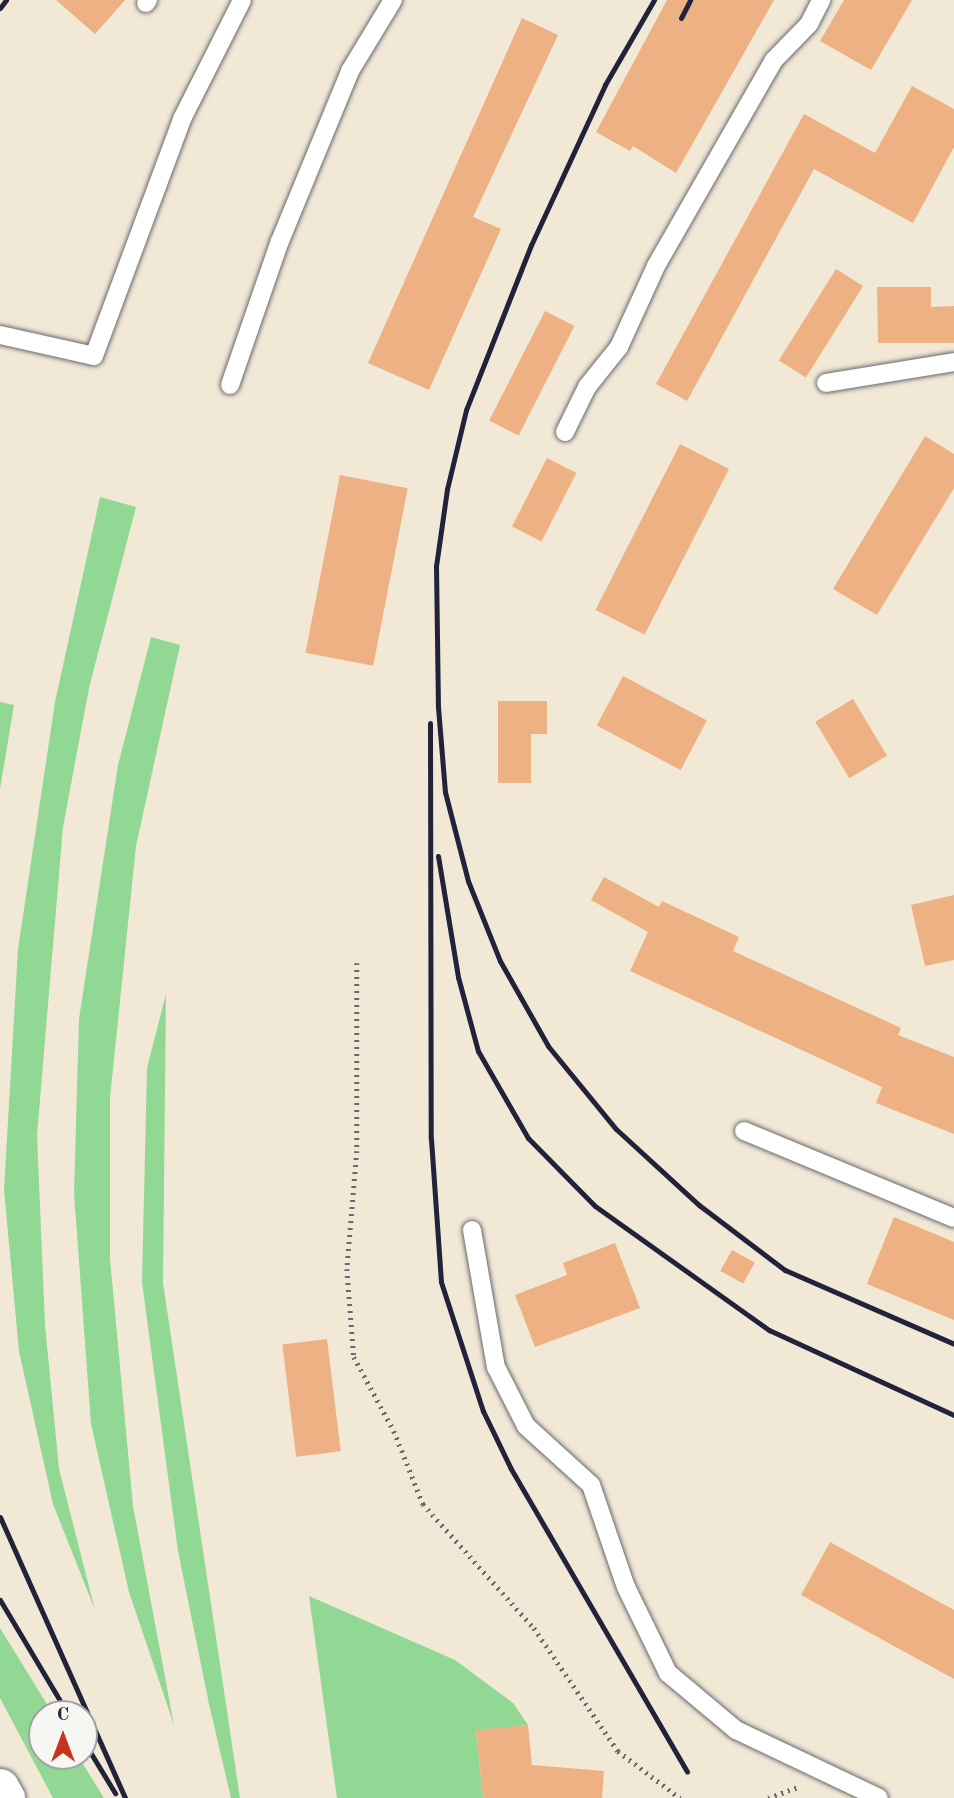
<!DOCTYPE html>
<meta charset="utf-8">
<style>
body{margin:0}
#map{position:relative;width:954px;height:1798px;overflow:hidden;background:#f1e9d5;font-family:"Old Standard TT",serif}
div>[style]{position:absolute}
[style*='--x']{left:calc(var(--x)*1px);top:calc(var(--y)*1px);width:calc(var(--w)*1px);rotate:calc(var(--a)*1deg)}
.green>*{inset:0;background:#90d893}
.building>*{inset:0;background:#edb184;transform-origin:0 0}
.path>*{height:4.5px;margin-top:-2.25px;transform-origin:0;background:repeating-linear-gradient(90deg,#6a6871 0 2px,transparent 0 7px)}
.roads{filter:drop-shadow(0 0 2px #6a6871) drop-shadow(0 0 2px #6a6871)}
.service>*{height:18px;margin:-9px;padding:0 9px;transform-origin:9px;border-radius:9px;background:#fff}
.minor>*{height:37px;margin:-18.5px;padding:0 18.5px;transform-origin:18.5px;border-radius:18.5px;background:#fff}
.rail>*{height:5px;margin:-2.5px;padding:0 2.5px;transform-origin:2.5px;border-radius:2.5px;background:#22223b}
span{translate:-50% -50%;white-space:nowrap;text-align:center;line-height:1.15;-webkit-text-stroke:7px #f6f6f2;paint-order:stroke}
.north{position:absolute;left:28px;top:1700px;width:70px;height:70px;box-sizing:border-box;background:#f6f6f2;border:2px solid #a1a1a9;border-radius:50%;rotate:0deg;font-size:19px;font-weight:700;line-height:28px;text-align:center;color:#22223b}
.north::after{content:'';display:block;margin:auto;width:24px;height:32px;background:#c8321e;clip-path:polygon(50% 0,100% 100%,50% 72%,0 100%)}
</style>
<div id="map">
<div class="green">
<div style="clip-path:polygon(100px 497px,136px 507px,89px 688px,63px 827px,37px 1135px,45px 1325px,59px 1469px,95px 1610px,53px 1504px,19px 1351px,4px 1190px,18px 949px,55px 702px)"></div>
<div style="clip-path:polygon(151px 637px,180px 645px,136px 846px,110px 1098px,110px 1259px,133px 1506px,174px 1725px,129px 1592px,91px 1424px,74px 1193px,79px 1019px,118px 765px)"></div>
<div style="clip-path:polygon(0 702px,14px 705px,0 789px)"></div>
<div style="clip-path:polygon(166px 994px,163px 1283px,240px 1798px,231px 1798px,209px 1704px,178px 1551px,142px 1282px,147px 1068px)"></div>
<div style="clip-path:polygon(309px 1596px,455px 1660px,513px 1703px,528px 1725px,476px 1731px,483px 1798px,337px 1798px)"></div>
<div style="clip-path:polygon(0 1628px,53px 1714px,42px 1714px,42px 1756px,78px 1756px,104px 1798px,53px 1798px,0 1698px)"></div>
</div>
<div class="building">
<div style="clip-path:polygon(56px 0,125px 0,95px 34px)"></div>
<div style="clip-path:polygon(667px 0,774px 0,676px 173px,633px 146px,630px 151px,596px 132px)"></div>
<div style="clip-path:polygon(844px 0,912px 0,871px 70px,820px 41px)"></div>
<div style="clip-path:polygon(522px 18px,558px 35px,473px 217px,501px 229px,429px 390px,368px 363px)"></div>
<div style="clip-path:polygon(912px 86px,954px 109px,954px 147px,913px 223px,814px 169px,687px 401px,656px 384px,804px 114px,875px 153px)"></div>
<div style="left:836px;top:269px;width:32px;height:108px;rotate:32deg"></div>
<div style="clip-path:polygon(877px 287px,931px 287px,931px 307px,954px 306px,954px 343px,878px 343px)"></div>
<div style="left:545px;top:311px;width:33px;height:123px;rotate:27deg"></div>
<div style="clip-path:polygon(925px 436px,954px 454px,954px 488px,877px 615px,833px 589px)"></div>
<div style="left:680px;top:444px;width:55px;height:186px;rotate:27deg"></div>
<div style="left:547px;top:458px;width:33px;height:77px;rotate:27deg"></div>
<div style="left:340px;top:475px;width:69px;height:181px;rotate:11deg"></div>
<div style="left:623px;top:676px;width:95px;height:56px;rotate:28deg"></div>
<div style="left:853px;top:699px;width:66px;height:44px;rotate:59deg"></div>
<div style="clip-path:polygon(498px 701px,547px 701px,547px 734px,531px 734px,531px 783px,498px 783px)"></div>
<div style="clip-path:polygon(604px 877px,659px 907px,662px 901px,739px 937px,733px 951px,901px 1028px,898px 1035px,954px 1057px,954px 1134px,876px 1103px,882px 1087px,630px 971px,648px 932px,591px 900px)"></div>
<div style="clip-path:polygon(954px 895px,954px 960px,925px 966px,911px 905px)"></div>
<div style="clip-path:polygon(894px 1217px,954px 1242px,954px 1320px,867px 1284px)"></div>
<div style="clip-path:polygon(615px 1243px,640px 1308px,535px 1347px,515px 1295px,567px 1275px,563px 1263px)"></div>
<div style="left:732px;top:1250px;width:26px;height:24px;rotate:29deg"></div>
<div style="left:327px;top:1339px;width:113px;height:45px;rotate:83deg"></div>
<div style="clip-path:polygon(830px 1542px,954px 1610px,954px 1679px,801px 1595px)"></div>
<div style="clip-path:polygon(528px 1725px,532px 1765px,604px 1771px,602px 1798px,483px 1798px,476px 1730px)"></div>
</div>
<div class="path">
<div style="--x:357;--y:963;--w:188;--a:90"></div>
<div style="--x:357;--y:1151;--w:118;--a:94.8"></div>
<div style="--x:347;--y:1269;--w:88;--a:85.5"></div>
<div style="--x:354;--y:1357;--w:84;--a:61.6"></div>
<div style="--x:394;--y:1431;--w:79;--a:68.3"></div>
<div style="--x:423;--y:1504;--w:166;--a:48.2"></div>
<div style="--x:534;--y:1628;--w:149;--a:55.7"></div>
<div style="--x:618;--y:1751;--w:78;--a:37.2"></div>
<div style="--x:768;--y:1798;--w:33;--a:-20"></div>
</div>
<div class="roads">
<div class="service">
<div style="--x:146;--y:3;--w:4;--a:-56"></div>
<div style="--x:0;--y:335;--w:96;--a:12.6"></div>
<div style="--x:94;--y:356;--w:253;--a:-69.6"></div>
<div style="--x:182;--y:119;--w:133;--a:-63.2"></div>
<div style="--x:826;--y:383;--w:130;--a:-9.3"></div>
<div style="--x:230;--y:385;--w:152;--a:-70.9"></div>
<div style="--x:280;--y:241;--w:184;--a:-67.6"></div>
<div style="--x:350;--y:71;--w:83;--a:-58.8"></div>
<div style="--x:565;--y:432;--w:50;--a:-63.9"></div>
<div style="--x:587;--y:387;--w:51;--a:-51.3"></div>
<div style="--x:619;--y:347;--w:89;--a:-65.4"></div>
<div style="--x:656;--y:266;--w:237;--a:-60.2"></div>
<div style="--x:774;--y:60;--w:50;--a:-45.8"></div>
<div style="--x:809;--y:24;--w:27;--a:-63"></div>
<div style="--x:744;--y:1131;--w:227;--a:22.5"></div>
<div style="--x:472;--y:1230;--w:139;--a:80.1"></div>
<div style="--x:496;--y:1367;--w:66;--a:63"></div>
<div style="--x:526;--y:1426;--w:88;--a:42.2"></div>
<div style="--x:591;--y:1485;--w:108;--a:71.1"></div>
<div style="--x:626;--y:1587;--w:96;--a:64"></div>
<div style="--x:668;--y:1673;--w:89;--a:40"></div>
<div style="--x:736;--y:1730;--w:158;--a:25.4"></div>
</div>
<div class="minor">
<div style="--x:0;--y:1787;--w:13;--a:61"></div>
</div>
</div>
<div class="rail">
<div style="--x:654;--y:0;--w:98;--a:120"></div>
<div style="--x:605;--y:85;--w:176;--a:114.8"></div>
<div style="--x:531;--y:245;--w:177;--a:111.5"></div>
<div style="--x:466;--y:410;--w:81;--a:103.5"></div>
<div style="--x:447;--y:489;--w:78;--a:98.1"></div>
<div style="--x:436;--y:566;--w:141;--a:89.2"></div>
<div style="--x:438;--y:707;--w:85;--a:85.3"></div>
<div style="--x:445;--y:792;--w:92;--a:75.5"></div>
<div style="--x:468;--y:881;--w:86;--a:68.2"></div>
<div style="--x:500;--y:961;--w:98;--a:60.5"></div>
<div style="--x:548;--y:1046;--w:107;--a:50.7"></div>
<div style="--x:616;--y:1129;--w:113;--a:42.5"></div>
<div style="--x:699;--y:1205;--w:108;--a:37.1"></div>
<div style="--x:785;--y:1270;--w:184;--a:23.6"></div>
<div style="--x:0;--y:8;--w:10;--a:-53"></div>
<div style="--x:681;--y:18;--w:20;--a:-63"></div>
<div style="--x:430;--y:723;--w:416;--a:89.9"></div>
<div style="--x:431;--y:1139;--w:143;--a:86"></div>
<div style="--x:441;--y:1282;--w:136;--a:72"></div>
<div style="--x:483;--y:1411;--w:64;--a:64.2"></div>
<div style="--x:511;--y:1469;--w:350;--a:59.8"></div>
<div style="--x:438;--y:856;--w:123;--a:80.6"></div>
<div style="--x:458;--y:977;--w:77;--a:74.9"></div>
<div style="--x:478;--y:1051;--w:100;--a:60.1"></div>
<div style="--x:528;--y:1138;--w:95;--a:45.4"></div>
<div style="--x:595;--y:1206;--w:214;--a:35.5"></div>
<div style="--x:769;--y:1330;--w:204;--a:24.7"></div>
<div style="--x:0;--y:1517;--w:308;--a:66"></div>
<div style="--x:0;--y:1600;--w:133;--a:59.2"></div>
<div style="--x:84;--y:1742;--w:60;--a:58.7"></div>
</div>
<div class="north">С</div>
</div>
